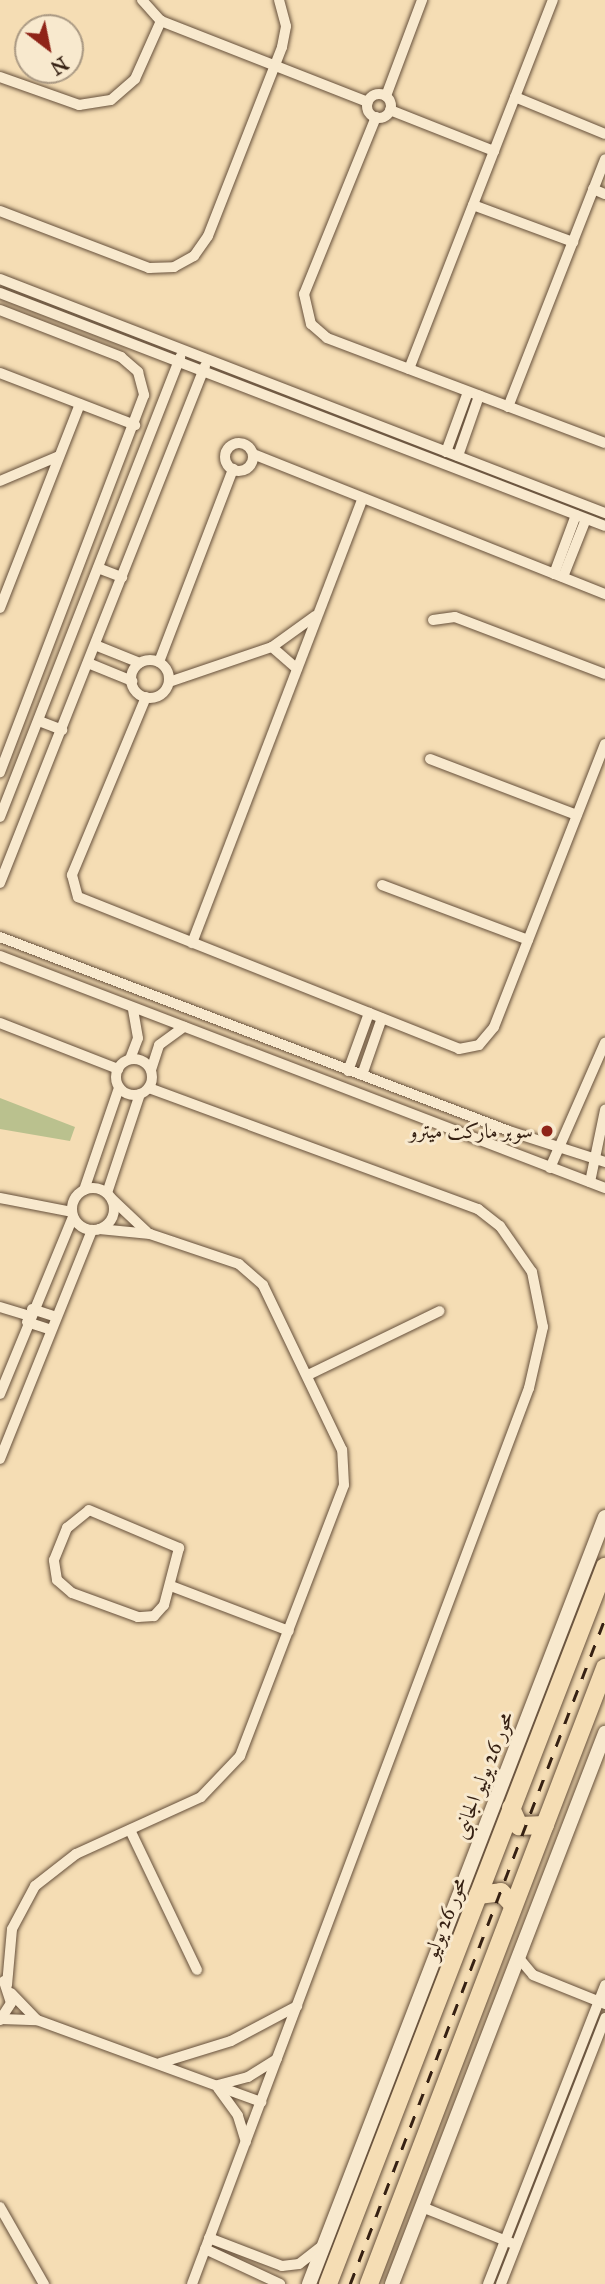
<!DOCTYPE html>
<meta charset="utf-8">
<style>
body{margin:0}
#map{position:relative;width:605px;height:2284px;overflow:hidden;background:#f5ddb4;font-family:"IM FELL Great Primer",Amiri,serif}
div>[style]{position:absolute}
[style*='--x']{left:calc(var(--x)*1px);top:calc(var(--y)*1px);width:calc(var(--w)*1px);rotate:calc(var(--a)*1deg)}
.green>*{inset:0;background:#bac18e}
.roads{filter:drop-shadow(0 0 2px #66503b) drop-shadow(0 0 2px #66503b)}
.street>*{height:10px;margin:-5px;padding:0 5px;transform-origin:5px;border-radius:5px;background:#f8e9ce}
.street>.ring{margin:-5px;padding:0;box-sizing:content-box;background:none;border:10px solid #f8e9ce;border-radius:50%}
.secondary>*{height:14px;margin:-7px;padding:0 7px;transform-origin:7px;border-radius:7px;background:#f8e9ce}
.highway>*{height:18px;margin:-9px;padding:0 9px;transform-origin:9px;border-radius:9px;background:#f5ddb4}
.rail>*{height:2.5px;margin-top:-1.25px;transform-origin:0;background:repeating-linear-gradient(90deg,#362113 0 12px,transparent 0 24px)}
.dots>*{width:19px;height:19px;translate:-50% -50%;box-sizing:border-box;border:4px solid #f8e9ce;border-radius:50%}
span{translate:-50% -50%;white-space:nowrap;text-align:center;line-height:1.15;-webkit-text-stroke:6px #f8e9ce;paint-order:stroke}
.poi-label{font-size:21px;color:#362113}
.right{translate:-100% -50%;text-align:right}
.street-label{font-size:21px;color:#362113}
.north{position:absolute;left:14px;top:14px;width:70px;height:70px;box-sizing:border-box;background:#f8e9ce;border:2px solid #aa9983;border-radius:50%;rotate:148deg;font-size:19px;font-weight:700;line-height:28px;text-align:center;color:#362113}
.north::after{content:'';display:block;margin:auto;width:24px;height:32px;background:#8f2418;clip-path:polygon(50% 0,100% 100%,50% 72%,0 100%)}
</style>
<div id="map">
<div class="green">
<div style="clip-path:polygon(0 1098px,75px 1127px,70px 1141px,0 1129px)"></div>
</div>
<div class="roads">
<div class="street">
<div style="--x:142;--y:0;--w:28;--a:48"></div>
<div style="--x:161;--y:21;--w:222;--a:21.4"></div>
<div style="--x:0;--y:77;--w:84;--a:19.5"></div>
<div style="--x:79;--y:105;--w:32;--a:-9"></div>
<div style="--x:111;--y:100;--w:32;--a:-41"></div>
<div style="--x:135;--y:79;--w:64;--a:-65.9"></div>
<div class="ring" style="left:367px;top:94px;width:14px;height:14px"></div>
<div style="--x:386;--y:96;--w:103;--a:-69.4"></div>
<div style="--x:515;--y:97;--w:97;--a:22.3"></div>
<div style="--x:390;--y:110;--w:112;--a:21.5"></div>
<div style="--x:376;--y:117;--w:191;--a:112.1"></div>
<div style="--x:304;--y:294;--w:31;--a:77"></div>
<div style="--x:311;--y:324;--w:21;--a:41"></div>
<div style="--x:327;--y:338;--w:297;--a:20.7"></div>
<div style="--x:593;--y:189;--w:13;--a:23"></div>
<div style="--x:473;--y:205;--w:107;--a:20.3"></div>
<div style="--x:0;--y:211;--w:160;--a:20.9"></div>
<div style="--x:149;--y:268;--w:25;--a:-2"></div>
<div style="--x:174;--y:267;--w:23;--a:-29"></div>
<div style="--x:194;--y:256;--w:24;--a:-55"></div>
<div style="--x:208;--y:236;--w:203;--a:-68.6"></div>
<div style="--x:282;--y:47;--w:21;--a:-79"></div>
<div style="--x:286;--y:26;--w:27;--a:-105"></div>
<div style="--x:0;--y:279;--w:649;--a:21.15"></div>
<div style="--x:0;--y:293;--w:648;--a:21.06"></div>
<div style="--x:0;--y:310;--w:130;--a:21.2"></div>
<div style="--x:121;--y:357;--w:23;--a:41"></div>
<div style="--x:138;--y:372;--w:24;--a:75"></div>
<div style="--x:144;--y:395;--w:404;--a:110.9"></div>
<div style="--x:409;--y:369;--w:396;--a:-68.7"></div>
<div style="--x:0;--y:373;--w:145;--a:21.1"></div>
<div style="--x:508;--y:407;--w:266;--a:-68.6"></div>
<div class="ring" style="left:225px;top:443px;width:18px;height:18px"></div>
<div style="--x:446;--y:452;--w:64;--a:-69.9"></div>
<div style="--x:253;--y:454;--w:379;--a:21.7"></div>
<div style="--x:458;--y:456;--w:64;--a:-70.7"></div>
<div style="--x:0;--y:481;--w:64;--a:-23"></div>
<div style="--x:98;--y:568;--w:26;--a:21"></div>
<div style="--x:554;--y:574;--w:63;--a:-69.6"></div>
<div style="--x:563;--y:577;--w:62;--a:-68.4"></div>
<div style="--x:0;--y:608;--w:219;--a:-68.6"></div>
<div style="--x:433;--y:620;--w:22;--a:-8"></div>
<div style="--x:455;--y:617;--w:160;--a:20.8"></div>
<div style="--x:95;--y:645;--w:48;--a:21.8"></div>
<div style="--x:272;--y:647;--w:33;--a:41"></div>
<div class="ring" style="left:131px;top:660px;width:28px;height:28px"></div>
<div style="--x:159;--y:662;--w:207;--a:-69"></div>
<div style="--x:88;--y:663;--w:48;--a:22.2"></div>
<div style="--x:169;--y:682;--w:109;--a:-18.8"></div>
<div style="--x:272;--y:647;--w:53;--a:-35.8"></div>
<div style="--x:146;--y:697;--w:193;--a:112.6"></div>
<div style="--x:72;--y:875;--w:23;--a:75"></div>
<div style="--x:78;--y:897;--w:410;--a:21.7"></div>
<div style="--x:459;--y:1049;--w:20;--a:-11"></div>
<div style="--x:479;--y:1045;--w:23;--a:-50"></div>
<div style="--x:494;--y:1027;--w:304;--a:-68.6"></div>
<div style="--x:39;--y:721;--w:25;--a:21"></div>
<div style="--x:430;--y:759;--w:157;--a:20.9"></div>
<div style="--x:0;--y:817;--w:494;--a:-68.6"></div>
<div style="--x:0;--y:883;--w:556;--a:-68.37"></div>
<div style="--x:382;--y:885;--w:156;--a:20.6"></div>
<div style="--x:0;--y:937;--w:545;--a:20.86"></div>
<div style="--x:509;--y:1131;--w:101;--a:17.9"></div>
<div style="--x:192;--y:943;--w:475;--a:-69"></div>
<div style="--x:0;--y:956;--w:648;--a:20.98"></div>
<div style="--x:0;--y:1023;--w:127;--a:21.3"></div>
<div class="ring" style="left:116px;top:1059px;width:26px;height:26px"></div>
<div style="--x:130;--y:1059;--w:22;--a:-69"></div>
<div style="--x:138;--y:1038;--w:29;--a:-100"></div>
<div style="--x:151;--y:1070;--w:26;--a:-72"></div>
<div style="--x:159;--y:1045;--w:31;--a:-36"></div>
<div style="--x:348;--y:1071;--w:62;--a:-70.1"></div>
<div style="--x:362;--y:1075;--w:60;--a:-70.7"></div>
<div style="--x:149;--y:1088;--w:351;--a:20.2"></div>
<div style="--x:478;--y:1209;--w:28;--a:38"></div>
<div style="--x:500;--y:1226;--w:56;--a:55.2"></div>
<div style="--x:532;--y:1272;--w:56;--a:78.7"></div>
<div style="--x:543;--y:1327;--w:63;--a:102.9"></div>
<div style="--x:529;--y:1388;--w:957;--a:110.61"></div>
<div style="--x:550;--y:1168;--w:137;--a:-66.3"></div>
<div style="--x:590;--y:1182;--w:74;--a:-78.2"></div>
<div class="ring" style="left:72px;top:1188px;width:32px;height:32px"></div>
<div style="--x:84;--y:1190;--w:108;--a:-71.1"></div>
<div style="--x:107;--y:1193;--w:104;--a:-71.6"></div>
<div style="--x:0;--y:1198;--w:73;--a:11"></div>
<div style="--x:112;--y:1199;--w:48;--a:43.3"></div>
<div style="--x:0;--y:1307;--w:31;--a:17"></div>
<div style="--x:32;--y:1309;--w:25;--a:18"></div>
<div style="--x:27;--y:1322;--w:25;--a:18"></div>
<div style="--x:310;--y:1374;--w:144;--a:-25.9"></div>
<div style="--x:0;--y:1394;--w:191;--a:-67.6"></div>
<div style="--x:0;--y:1459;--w:247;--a:-68.1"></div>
<div style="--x:89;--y:1510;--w:98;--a:22.9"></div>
<div style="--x:179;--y:1548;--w:59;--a:104.7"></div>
<div style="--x:164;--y:1605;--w:15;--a:132"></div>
<div style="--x:154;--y:1616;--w:16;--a:176"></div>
<div style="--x:138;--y:1617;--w:70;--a:-160"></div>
<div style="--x:72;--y:1593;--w:20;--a:-139"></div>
<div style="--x:57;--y:1580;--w:20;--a:-99"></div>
<div style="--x:54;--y:1560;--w:35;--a:-68"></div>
<div style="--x:67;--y:1528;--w:28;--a:-39"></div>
<div style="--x:171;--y:1586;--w:126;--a:20.9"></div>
<div style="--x:130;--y:1830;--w:155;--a:64.4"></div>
<div style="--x:518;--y:1957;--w:23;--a:50"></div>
<div style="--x:533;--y:1975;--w:78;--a:21.9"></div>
<div style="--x:7;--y:1985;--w:56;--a:-84.9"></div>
<div style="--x:12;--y:1929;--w:49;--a:-61.9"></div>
<div style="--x:35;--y:1886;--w:52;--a:-38"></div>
<div style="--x:76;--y:1854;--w:137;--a:-24.5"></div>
<div style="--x:201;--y:1797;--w:57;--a:-46.4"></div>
<div style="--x:240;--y:1756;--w:290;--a:-69"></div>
<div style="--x:344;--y:1485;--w:35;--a:-93"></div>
<div style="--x:342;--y:1450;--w:183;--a:-115.6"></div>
<div style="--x:263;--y:1285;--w:32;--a:-139"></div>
<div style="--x:239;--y:1264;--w:94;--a:-161.4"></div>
<div style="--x:150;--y:1234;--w:51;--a:-174.4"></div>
<div style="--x:11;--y:1993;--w:37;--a:46"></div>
<div style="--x:1;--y:2019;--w:36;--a:2"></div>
<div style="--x:37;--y:2020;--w:239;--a:20.1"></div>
<div style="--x:0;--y:2020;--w:20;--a:-57"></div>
<div style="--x:11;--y:2003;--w:23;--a:-108"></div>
<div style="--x:160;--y:2063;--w:74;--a:-17.2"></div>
<div style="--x:231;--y:2041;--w:75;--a:-27.9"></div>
<div style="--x:218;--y:2085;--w:31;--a:-15"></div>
<div style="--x:248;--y:2077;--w:34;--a:-32"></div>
<div style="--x:218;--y:2088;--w:34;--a:54"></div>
<div style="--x:238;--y:2116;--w:27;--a:73"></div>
<div style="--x:0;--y:2207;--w:89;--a:60.3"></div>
<div style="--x:422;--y:2207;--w:96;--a:22"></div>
<div style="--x:209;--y:2238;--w:78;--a:21"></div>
<div style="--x:282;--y:2266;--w:17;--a:-7"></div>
<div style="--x:299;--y:2264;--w:28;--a:-38"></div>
<div style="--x:205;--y:2249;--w:83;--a:25"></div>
<div style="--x:488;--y:2284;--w:321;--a:-68.6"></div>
<div style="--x:501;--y:2284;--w:286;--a:-68.6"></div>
</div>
<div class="secondary">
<div style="--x:309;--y:2284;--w:822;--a:-68.9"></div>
<div style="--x:392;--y:2284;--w:591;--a:-68.86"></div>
</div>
<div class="highway">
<div style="--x:511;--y:1808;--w:20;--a:66"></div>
<div style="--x:519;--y:1826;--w:26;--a:-2"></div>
<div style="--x:478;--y:1895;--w:23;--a:-7"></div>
<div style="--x:501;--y:1892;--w:18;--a:47"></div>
<div style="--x:328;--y:2284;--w:769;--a:-68.88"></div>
<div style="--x:369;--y:2284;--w:660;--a:-69.04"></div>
</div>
</div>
<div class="rail">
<div style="--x:350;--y:2284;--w:713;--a:-69.05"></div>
</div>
<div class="dots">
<div style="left:547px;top:1131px;background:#8f2418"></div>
</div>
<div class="poi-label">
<span class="right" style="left:533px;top:1131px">سوبر ماركت ميترو</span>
</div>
<div class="street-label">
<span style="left:483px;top:1775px;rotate:-69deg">محور 26 يوليو الجانبى</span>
<span style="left:445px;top:1918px;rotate:-69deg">محور 26 يوليو</span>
</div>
<div class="north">N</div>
</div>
